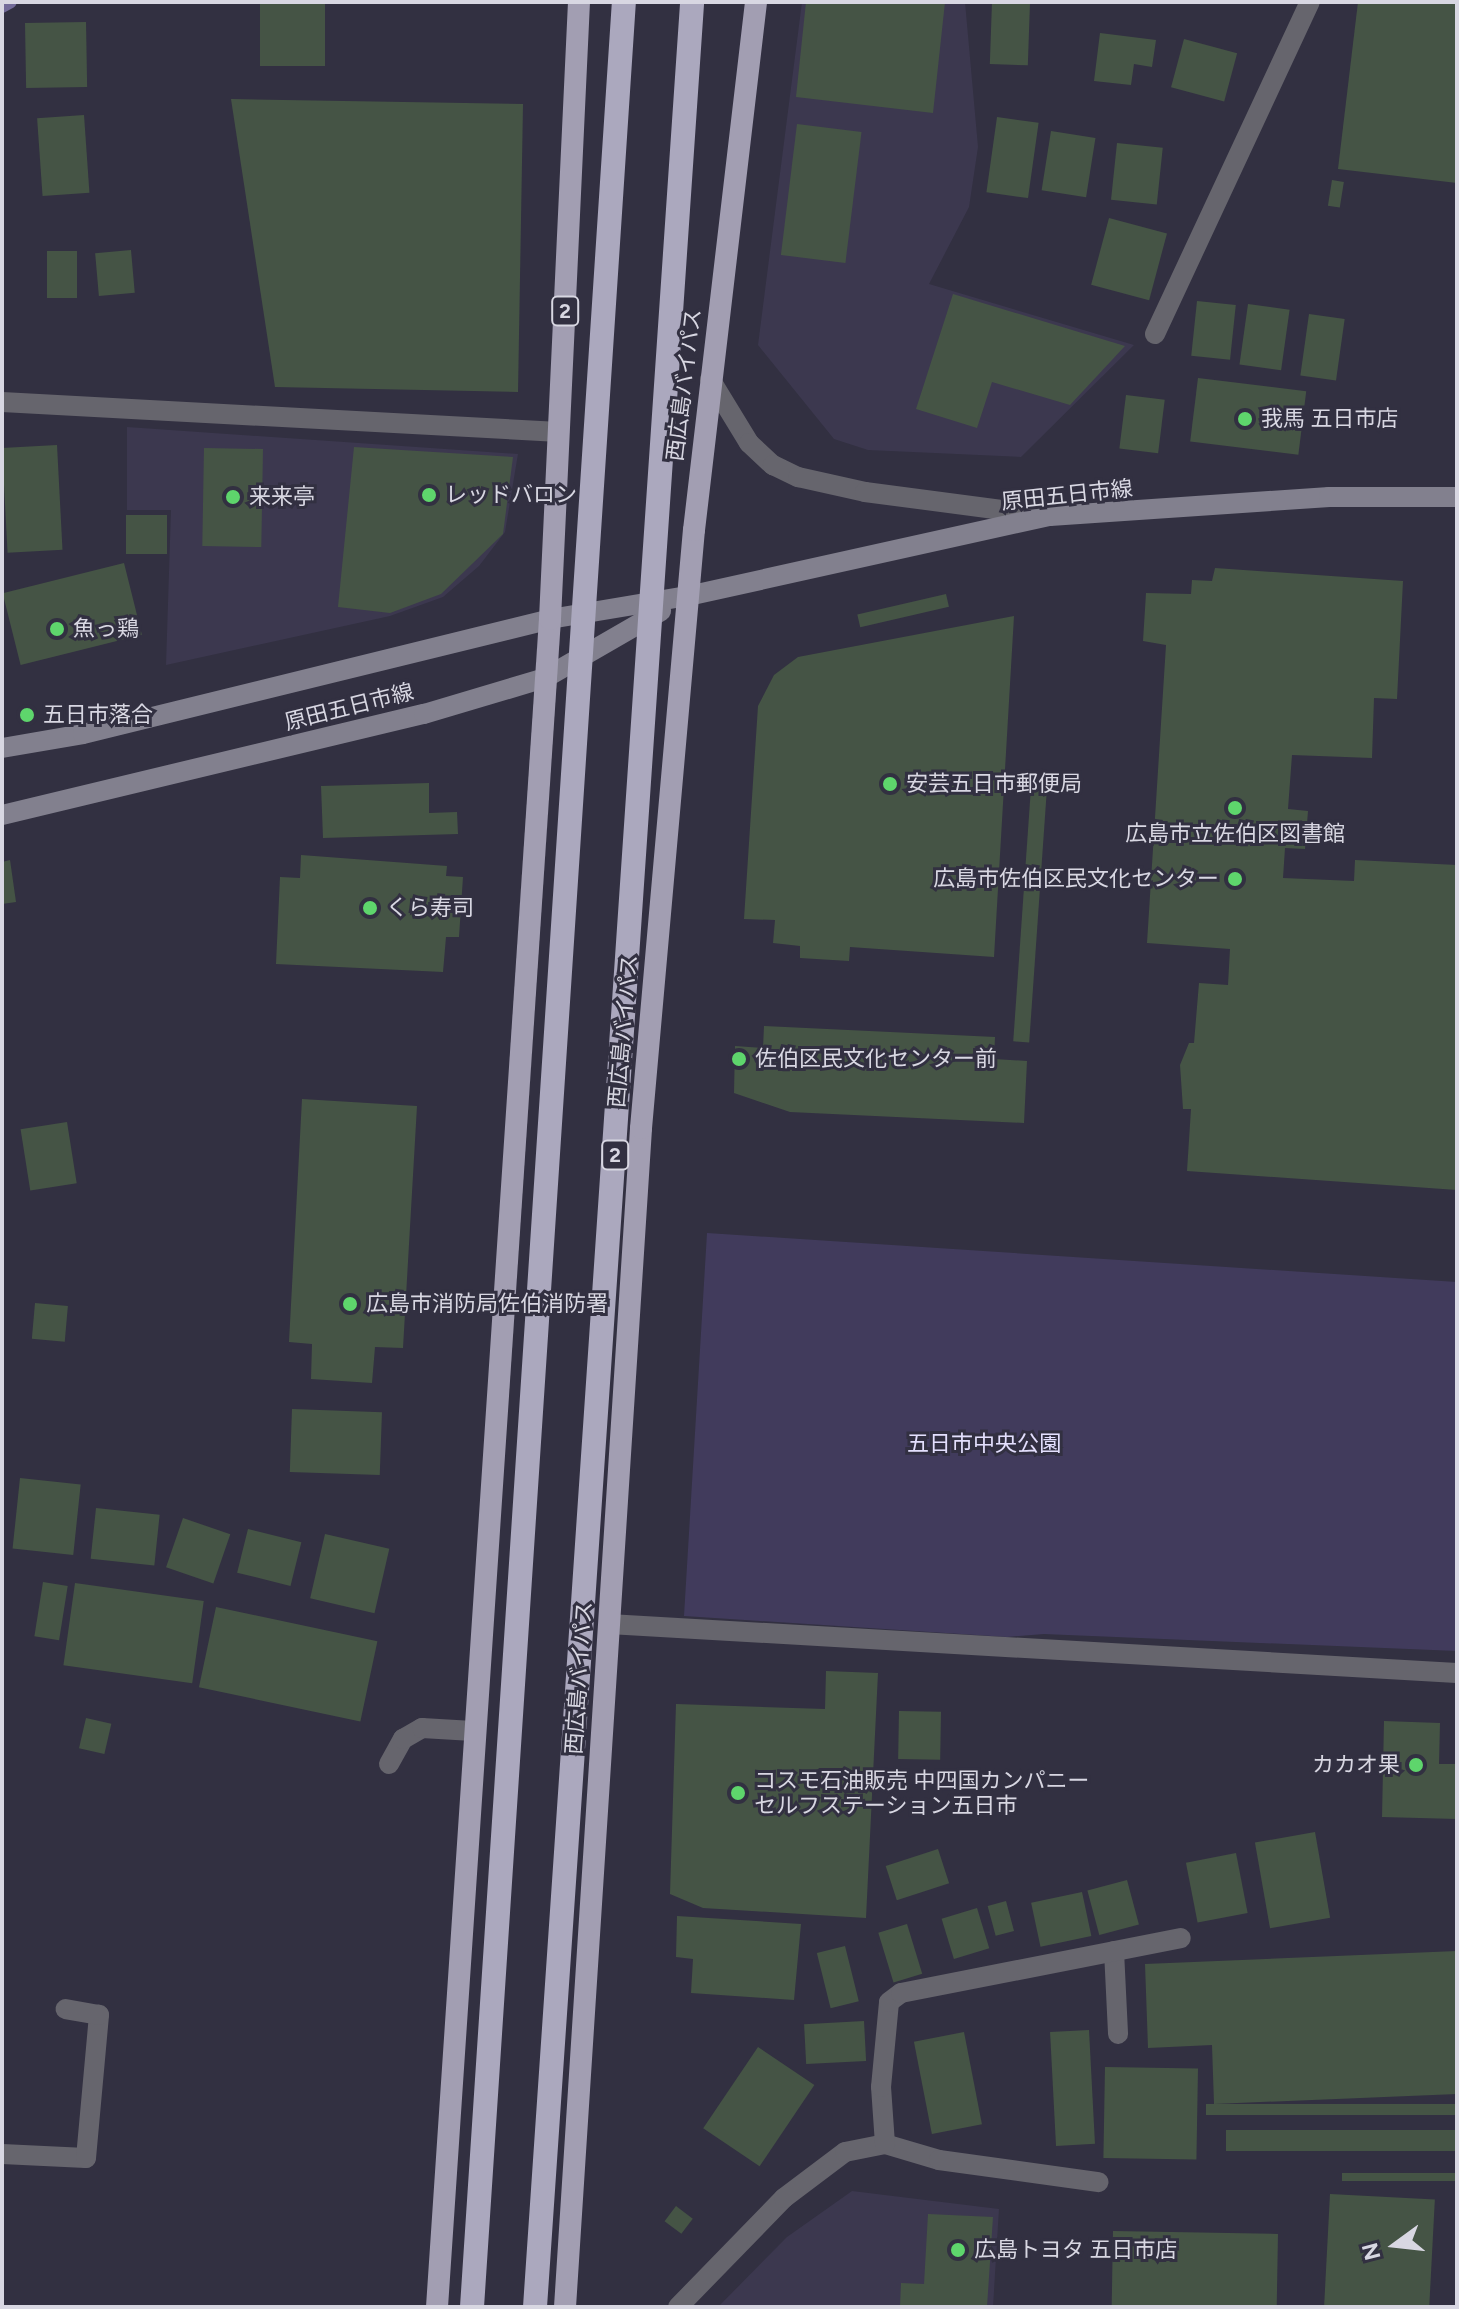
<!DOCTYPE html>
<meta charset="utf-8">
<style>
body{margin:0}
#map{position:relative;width:1459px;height:2309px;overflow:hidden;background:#323041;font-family:Figtree,"Noto Sans JP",sans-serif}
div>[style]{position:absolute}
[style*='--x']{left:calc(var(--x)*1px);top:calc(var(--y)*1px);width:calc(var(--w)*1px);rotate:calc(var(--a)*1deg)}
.built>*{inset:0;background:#3c384f}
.green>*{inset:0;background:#413b5c}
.stream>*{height:12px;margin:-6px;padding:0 6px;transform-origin:6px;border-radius:6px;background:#736b99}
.building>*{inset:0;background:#455445;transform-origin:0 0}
.minor>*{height:20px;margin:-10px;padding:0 10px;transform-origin:10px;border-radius:10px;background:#66656d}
.tertiary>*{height:20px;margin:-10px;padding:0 10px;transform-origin:10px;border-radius:10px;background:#66656d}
.secondary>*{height:20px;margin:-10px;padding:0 10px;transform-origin:10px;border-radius:10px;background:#82808e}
.trunk>*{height:22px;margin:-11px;padding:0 11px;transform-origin:11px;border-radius:11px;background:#a29eb2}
.motorway-bridge>*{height:24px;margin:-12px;padding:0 12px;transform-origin:12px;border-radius:12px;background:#aba8be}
.dots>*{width:22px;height:22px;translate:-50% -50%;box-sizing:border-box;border:4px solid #323041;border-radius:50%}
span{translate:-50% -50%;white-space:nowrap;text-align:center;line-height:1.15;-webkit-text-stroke:6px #323041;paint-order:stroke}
.shield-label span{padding:2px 6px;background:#323041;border:2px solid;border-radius:6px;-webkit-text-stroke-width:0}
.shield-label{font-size:20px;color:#d8d7e2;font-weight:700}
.street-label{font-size:22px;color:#d8d7e2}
.poi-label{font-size:22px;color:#d8d7e2}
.left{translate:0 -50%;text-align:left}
.right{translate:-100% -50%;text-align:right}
.park-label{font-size:22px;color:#e3dffd}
.frame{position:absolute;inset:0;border:4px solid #d8d7e2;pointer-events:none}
.north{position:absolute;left:1355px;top:2205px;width:80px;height:80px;-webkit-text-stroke:6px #323041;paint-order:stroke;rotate:255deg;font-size:22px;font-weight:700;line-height:32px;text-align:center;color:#d8d7e2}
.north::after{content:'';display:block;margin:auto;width:28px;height:36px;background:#d8d7e2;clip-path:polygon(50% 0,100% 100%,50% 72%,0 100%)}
</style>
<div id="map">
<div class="built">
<div style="clip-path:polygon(802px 2px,965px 2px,978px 147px,969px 207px,929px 284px,1134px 345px,1021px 457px,868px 450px,834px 439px,758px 345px)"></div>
<div style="clip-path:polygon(127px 427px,518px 454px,505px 532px,479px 566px,443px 597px,390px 616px,166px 665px,171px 510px,127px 510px)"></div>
<div style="clip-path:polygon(852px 2191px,999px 2209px,993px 2307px,718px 2307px,787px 2237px)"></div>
</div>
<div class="green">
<div style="clip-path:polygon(707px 1233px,1457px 1282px,1457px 1651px,1044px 1634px,1007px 1637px,684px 1616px)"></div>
</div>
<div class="stream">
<div style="--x:2;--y:7;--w:10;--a:-29"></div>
</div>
<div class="building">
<div style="left:260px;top:2px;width:65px;height:64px"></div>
<div style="clip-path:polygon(806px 2px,945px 2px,933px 113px,796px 97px)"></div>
<div style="left:992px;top:2px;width:38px;height:62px;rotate:2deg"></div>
<div style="clip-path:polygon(1358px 2px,1457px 2px,1457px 183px,1338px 169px)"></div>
<div style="left:86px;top:22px;width:65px;height:61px;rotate:89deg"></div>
<div style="clip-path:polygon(1100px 33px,1156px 40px,1152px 67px,1134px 64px,1131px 85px,1094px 81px)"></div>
<div style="left:1184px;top:39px;width:55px;height:50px;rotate:15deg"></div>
<div style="clip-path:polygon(231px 99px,523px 104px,518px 392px,275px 387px)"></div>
<div style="left:84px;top:115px;width:78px;height:47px;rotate:86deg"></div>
<div style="left:997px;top:117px;width:42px;height:76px;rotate:8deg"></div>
<div style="left:797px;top:124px;width:65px;height:132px;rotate:7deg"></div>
<div style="left:1051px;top:131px;width:45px;height:60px;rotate:9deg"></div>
<div style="left:1117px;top:143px;width:46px;height:57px;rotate:6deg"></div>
<div style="left:1332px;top:180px;width:12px;height:26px;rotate:9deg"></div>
<div style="left:1109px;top:218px;width:60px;height:69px;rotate:15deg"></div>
<div style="left:131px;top:250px;width:43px;height:36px;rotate:85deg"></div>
<div style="left:77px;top:251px;width:47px;height:30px;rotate:90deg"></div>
<div style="clip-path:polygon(953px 294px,1125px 346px,1070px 405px,992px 382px,977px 428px,916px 409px)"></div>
<div style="left:1197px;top:301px;width:39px;height:55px;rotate:6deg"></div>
<div style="left:1248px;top:304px;width:42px;height:61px;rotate:8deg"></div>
<div style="left:1309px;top:314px;width:36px;height:62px;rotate:8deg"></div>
<div style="left:1198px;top:378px;width:109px;height:64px;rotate:7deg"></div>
<div style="left:1126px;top:395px;width:39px;height:54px;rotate:7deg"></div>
<div style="left:57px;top:445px;width:105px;height:55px;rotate:87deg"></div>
<div style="clip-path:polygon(354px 447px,513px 457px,503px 534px,441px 594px,390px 613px,338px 607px)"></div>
<div style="left:204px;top:448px;width:59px;height:98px;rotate:1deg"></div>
<div style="left:126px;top:515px;width:41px;height:39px"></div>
<div style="left:124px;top:563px;width:74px;height:125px;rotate:76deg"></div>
<div style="clip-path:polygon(1215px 568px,1403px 581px,1397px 699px,1374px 698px,1372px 758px,1292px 755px,1288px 809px,1308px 811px,1305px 849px,1285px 848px,1283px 878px,1354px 881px,1355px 860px,1457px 865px,1457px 1190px,1187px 1171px,1191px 1109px,1183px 1109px,1180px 1065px,1189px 1043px,1194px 1043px,1199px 983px,1228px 985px,1230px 949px,1147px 943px,1166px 645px,1143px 641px,1146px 593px,1191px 594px,1192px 580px,1212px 581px)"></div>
<div style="left:946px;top:594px;width:13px;height:91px;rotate:77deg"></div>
<div style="clip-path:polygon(1014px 616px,994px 957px,850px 947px,849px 961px,800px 958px,800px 946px,773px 943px,775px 920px,744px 919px,758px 706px,774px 675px,798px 657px)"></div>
<div style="left:1032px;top:773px;width:16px;height:269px;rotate:4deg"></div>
<div style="clip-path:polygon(429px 783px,429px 813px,457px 812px,458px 834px,323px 838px,321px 786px)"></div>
<div style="clip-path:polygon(301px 855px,447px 866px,446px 876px,463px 877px,459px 937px,446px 937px,443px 972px,276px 964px,280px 877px,300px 878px)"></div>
<div style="clip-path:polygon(10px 860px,16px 902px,2px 904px,2px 862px)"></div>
<div style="clip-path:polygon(764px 1026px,995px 1037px,994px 1059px,1027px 1061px,1024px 1123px,790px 1112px,734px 1093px,735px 1046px,763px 1048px)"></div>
<div style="clip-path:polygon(302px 1099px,417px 1106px,403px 1348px,375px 1347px,372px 1383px,311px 1379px,312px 1344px,289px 1342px)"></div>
<div style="left:67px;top:1122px;width:62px;height:47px;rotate:81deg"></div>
<div style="left:35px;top:1303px;width:33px;height:36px;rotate:5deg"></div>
<div style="left:292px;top:1409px;width:90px;height:63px;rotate:2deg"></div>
<div style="left:20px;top:1478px;width:61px;height:71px;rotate:6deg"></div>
<div style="left:96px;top:1508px;width:64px;height:51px;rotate:6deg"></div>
<div style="left:183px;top:1518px;width:50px;height:52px;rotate:19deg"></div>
<div style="left:248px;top:1529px;width:55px;height:45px;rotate:14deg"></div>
<div style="left:325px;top:1534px;width:66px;height:66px;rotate:13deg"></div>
<div style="left:43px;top:1582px;width:25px;height:55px;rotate:9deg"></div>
<div style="left:75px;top:1583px;width:130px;height:83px;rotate:8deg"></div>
<div style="left:216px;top:1607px;width:165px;height:82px;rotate:12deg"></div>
<div style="clip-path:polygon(826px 1671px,878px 1673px,866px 1918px,703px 1908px,670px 1894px,676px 1704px,825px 1709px)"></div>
<div style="left:899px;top:1711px;width:42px;height:48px;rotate:1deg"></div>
<div style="left:86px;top:1718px;width:26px;height:31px;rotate:13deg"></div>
<div style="clip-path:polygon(1384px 1721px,1440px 1723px,1439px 1764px,1457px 1764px,1457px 1819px,1382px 1817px)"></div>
<div style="left:1315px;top:1832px;width:87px;height:61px;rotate:80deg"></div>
<div style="left:938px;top:1849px;width:36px;height:55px;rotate:72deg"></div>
<div style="left:1236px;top:1853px;width:61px;height:51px;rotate:79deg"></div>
<div style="left:1127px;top:1880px;width:46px;height:41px;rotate:75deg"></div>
<div style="left:1082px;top:1892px;width:45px;height:52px;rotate:78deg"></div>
<div style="left:1006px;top:1901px;width:31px;height:19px;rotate:75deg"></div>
<div style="left:977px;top:1908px;width:42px;height:37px;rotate:73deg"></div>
<div style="clip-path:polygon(677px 1916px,801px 1924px,794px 2000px,691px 1993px,693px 1959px,676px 1957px)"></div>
<div style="left:907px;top:1924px;width:52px;height:30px;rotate:73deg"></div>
<div style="left:845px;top:1946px;width:57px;height:29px;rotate:76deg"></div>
<div style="clip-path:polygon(1457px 1951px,1457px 2094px,1214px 2104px,1212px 2045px,1148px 2048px,1145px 1964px)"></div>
<div style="left:864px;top:2021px;width:40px;height:60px;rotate:87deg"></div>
<div style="left:1089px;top:2030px;width:114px;height:39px;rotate:87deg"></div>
<div style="left:964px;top:2032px;width:94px;height:51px;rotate:79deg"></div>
<div style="left:758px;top:2047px;width:68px;height:98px;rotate:34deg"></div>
<div style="left:1105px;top:2067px;width:93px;height:91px;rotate:1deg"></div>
<div style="left:1457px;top:2104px;width:11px;height:251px;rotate:90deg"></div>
<div style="left:1457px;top:2130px;width:21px;height:231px;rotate:90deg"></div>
<div style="left:1457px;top:2173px;width:8px;height:115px;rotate:90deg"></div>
<div style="left:1330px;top:2194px;width:105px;height:113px;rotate:3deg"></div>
<div style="left:676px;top:2206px;width:21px;height:19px;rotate:37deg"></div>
<div style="clip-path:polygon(928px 2214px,993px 2217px,987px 2307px,900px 2307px,901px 2283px,924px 2284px)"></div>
<div style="left:1113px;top:2231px;width:165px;height:76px;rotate:1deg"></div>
</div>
<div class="minor">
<div style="--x:1155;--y:334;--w:366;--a:-65"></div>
<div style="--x:710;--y:379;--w:75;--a:58.6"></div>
<div style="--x:749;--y:443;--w:33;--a:43"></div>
<div style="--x:773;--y:465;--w:28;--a:26"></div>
<div style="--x:798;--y:477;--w:69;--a:12.6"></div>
<div style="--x:865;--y:492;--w:184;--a:7.5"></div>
<div style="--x:2;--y:402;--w:558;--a:3.08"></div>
<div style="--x:389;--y:1764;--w:29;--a:-61"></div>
<div style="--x:403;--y:1739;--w:22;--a:-30"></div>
<div style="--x:422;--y:1728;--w:51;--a:3.4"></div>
<div style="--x:1114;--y:1951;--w:83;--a:87.2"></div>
<div style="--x:885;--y:2144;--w:56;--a:16.5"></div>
<div style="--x:939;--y:2160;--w:161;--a:7.9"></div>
<div style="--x:2;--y:2154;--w:84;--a:2.7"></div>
<div style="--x:86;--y:2158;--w:144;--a:-84.8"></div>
<div style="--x:99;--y:2015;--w:34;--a:-170"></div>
<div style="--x:678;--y:2307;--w:152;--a:-45.8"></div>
<div style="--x:784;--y:2198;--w:76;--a:-37"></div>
<div style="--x:845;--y:2152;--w:41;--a:-11.3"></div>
<div style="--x:885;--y:2144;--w:57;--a:-94"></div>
<div style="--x:881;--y:2087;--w:85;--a:-84.6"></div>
<div style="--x:889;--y:2002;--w:15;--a:-37"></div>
<div style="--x:901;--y:1993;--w:285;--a:-11.1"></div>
</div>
<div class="tertiary">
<div style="--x:609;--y:1624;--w:849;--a:3.31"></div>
</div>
<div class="secondary">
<div style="--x:2;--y:748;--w:82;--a:-9.8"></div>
<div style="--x:83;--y:734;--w:481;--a:-13.8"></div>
<div style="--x:550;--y:619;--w:140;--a:-9.5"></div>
<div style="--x:688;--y:596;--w:371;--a:-12.5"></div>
<div style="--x:1050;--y:516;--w:280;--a:-3.9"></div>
<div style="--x:1329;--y:497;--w:128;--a:0"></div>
<div style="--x:2;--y:815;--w:434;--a:-13.5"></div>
<div style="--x:424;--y:714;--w:126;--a:-16.6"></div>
<div style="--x:545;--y:678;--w:134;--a:-30"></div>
</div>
<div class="trunk">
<div style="--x:437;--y:2307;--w:1692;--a:-86.17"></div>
<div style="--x:550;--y:619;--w:618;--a:-87.31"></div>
<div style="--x:565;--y:2307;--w:1181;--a:-86.31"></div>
<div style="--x:641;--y:1128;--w:600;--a:-84.94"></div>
<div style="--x:694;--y:530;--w:532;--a:-83.3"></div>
</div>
<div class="motorway-bridge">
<div style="--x:472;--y:2307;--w:2310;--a:-86.23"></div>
<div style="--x:535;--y:2307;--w:2310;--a:-86.1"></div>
</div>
<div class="dots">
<div style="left:1245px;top:419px;background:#5ed56c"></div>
<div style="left:429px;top:495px;background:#5ed56c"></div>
<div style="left:233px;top:497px;background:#5ed56c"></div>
<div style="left:57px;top:629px;background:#5ed56c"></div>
<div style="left:27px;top:715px;background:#5ed56c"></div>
<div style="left:890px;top:784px;background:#5ed56c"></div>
<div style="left:1235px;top:808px;background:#5ed56c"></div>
<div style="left:1235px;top:879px;background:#5ed56c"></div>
<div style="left:370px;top:908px;background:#5ed56c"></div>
<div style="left:739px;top:1059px;background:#5ed56c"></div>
<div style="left:350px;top:1304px;background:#5ed56c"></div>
<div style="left:1416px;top:1765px;background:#5ed56c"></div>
<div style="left:738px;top:1793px;background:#5ed56c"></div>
<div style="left:958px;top:2250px;background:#5ed56c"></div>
</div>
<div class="shield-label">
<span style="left:565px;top:311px">2</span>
<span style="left:615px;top:1155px">2</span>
</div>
<div class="street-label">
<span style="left:684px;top:385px;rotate:-83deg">西広島バイパス</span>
<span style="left:1067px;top:495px;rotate:-6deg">原田五日市線</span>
<span style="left:349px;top:707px;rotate:-14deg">原田五日市線</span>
<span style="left:623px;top:1031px;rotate:-85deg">西広島バイパス</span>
<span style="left:579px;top:1678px;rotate:-86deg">西広島バイパス</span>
</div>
<div class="poi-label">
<span class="left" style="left:1261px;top:419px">我馬 五日市店</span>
<span class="left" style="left:445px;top:495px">レッドバロン</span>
<span class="left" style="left:249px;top:497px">来来亭</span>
<span class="left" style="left:73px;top:629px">魚っ鶏</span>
<span class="left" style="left:43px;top:715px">五日市落合</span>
<span class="left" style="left:906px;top:784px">安芸五日市郵便局</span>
<span style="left:1235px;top:834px">広島市立佐伯区図書館</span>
<span class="right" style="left:1219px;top:879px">広島市佐伯区民文化センター</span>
<span class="left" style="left:386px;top:908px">くら寿司</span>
<span class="left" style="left:755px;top:1059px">佐伯区民文化センター前</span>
<span class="left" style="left:366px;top:1304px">広島市消防局佐伯消防署</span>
<span class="right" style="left:1400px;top:1765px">カカオ果</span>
<span class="left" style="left:754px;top:1793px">コスモ石油販売 中四国カンパニー<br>セルフステーション五日市</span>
<span class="left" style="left:974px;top:2250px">広島トヨタ 五日市店</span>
</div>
<div class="park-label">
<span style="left:984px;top:1444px">五日市中央公園</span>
</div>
<div class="frame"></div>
<div class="north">N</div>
</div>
